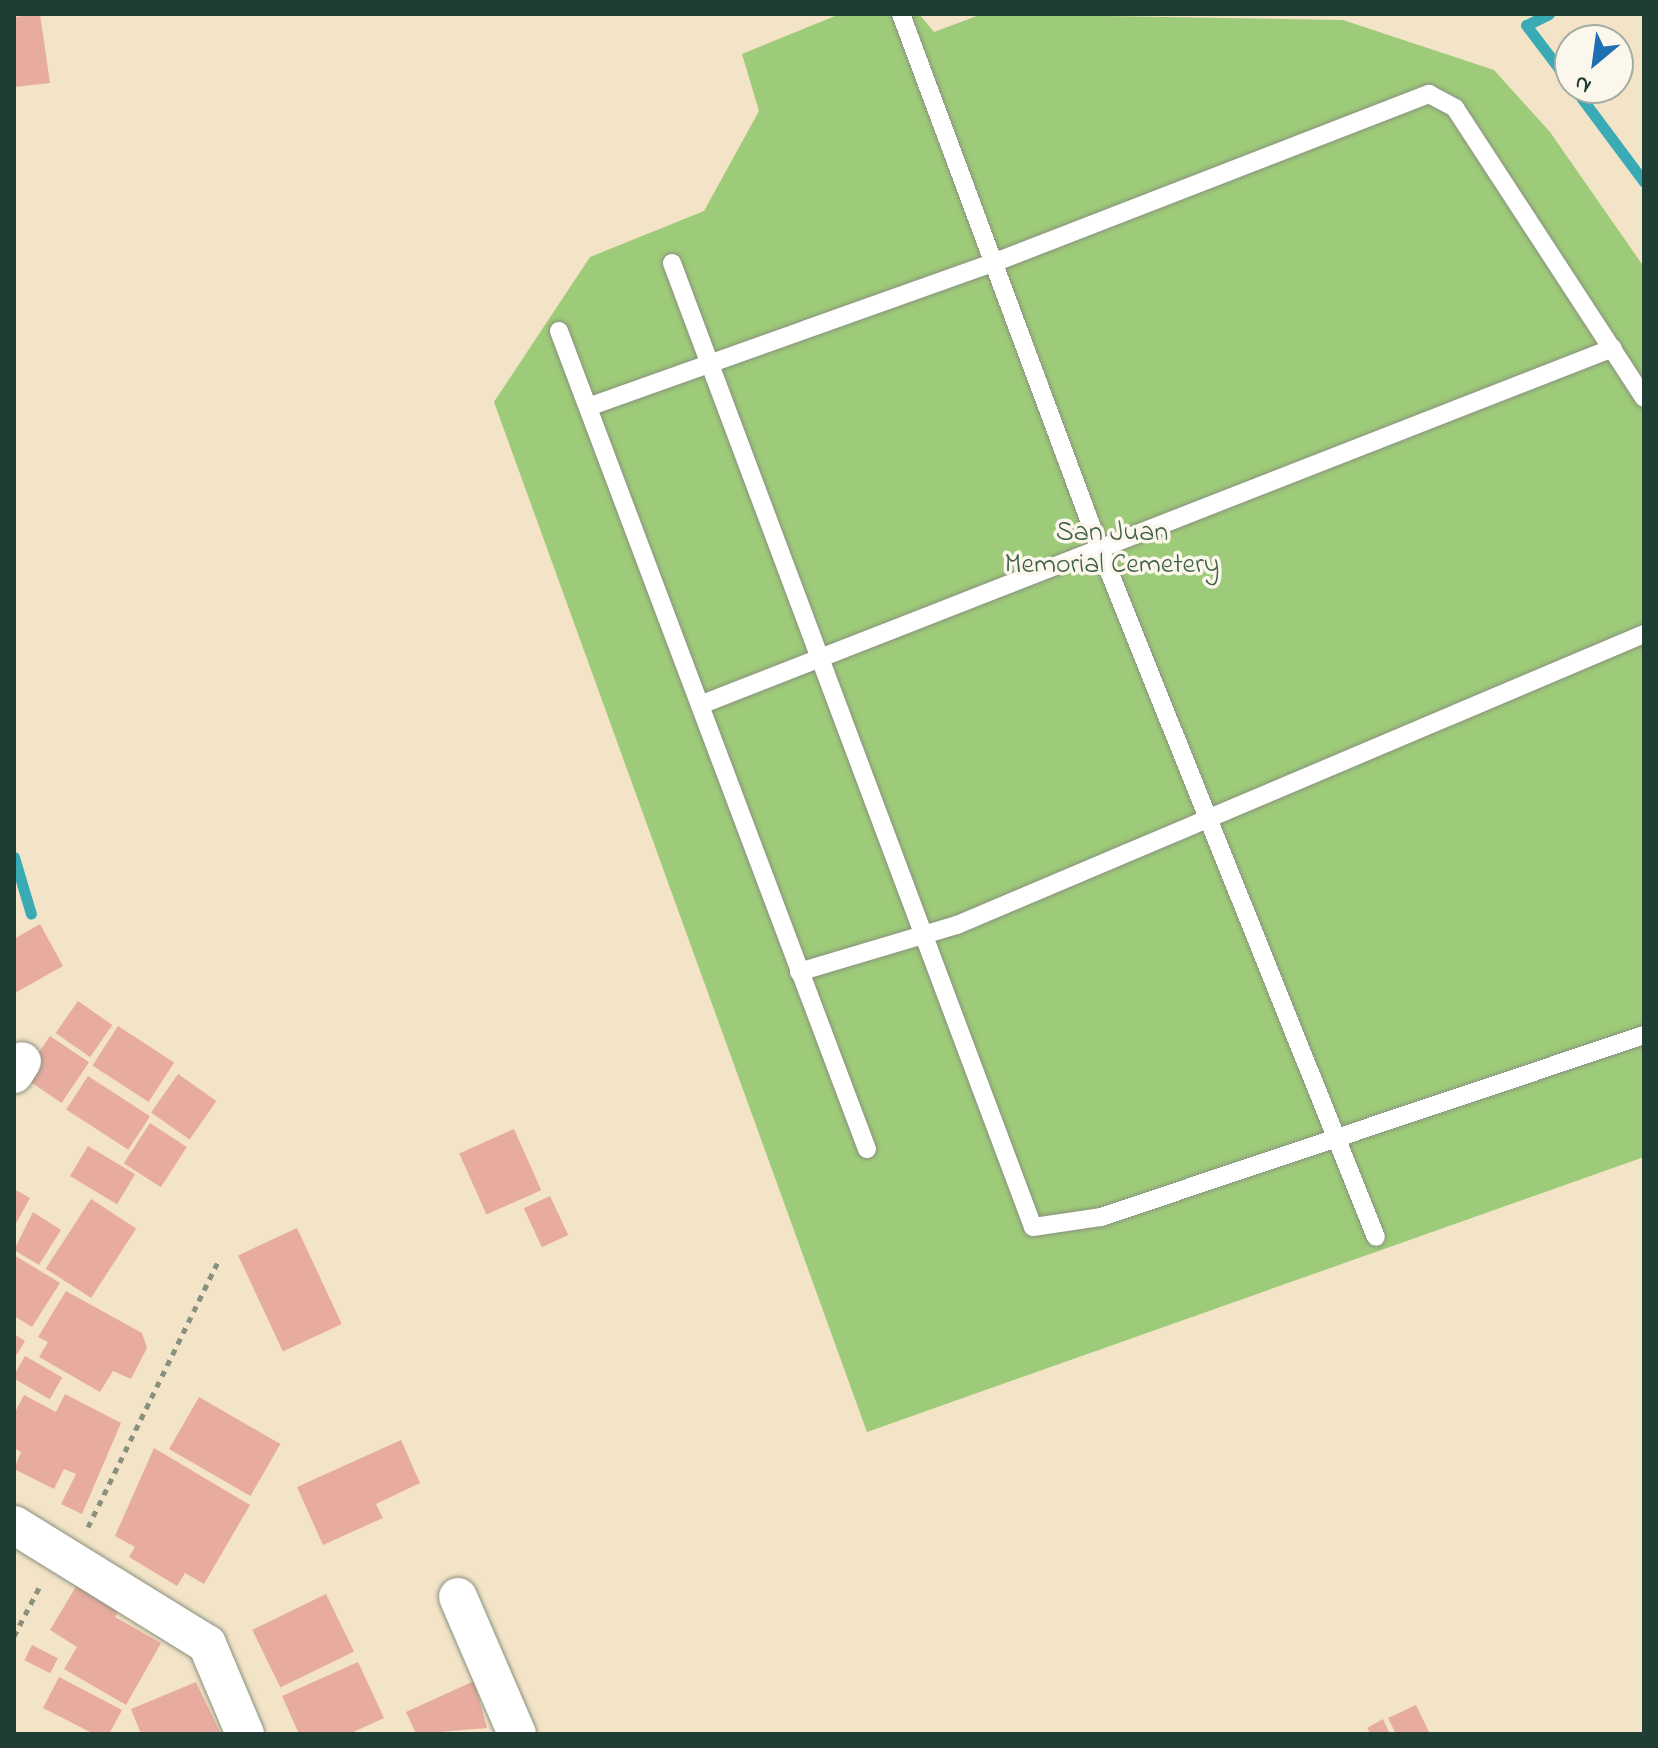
<!DOCTYPE html>
<style>
body{margin:0}
#map{position:relative;width:1658px;height:1748px;overflow:hidden;background:#f3e4c8;font-family:"Indie Flower",sans-serif}
div>[style]{position:absolute}
[style*='--x']{left:calc(var(--x)*1px);top:calc(var(--y)*1px);width:calc(var(--w)*1px);rotate:calc(var(--a)*1deg)}
.green>*{inset:0;background:#9ecb79}
.stream>*{height:11px;margin:-5.5px;padding:0 5.5px;transform-origin:5.5px;border-radius:5.5px;background:#3aabb5}
.building>*{inset:0;background:#e7ac9f;transform-origin:0 0}
.path>*{height:5px;margin-top:-2.5px;transform-origin:0;background:repeating-linear-gradient(90deg,#89907e 0 6px,transparent 0 12px)}
.roads{filter:drop-shadow(0 0 2px #89907e) drop-shadow(0 0 2px #89907e)}
.lane>*{height:18px;margin:-9px;padding:0 9px;transform-origin:9px;border-radius:9px;background:#fff}
.street>*{height:38px;margin:-19px;padding:0 19px;transform-origin:19px;border-radius:19px;background:#fff}
span{translate:-50% -50%;white-space:nowrap;text-align:center;line-height:1.15;-webkit-text-stroke:7px #fbf7ec;paint-order:stroke}
.park-label{font-size:28px;color:#3f6045}
.frame{position:absolute;inset:0;border:16px solid #1f3d34;pointer-events:none}
.north{position:absolute;left:1554px;top:24px;width:80px;height:80px;box-sizing:border-box;background:#fbf7ec;border:2px solid #a3ada2;border-radius:50%;rotate:209deg;font-size:22px;font-weight:700;line-height:32px;text-align:center;color:#1f3d34}
.north::after{content:'';display:block;margin:auto;width:28px;height:36px;background:#1f6fb2;clip-path:polygon(50% 0,100% 100%,50% 72%,0 100%)}
</style>
<div id="map">
<div class="green">
<div style="clip-path:polygon(840px 14px,919px 14px,934px 32px,982px 14px,1343px 20px,1494px 70px,1550px 132px,1644px 267px,1644px 1157px,867px 1432px,494px 402px,590px 257px,704px 211px,759px 111px,742px 54px)"></div>
</div>
<div class="stream">
<div style="--x:1549;--y:14;--w:25;--a:154"></div>
<div style="--x:1526;--y:25;--w:73;--a:52.8"></div>
<div style="--x:1574;--y:88;--w:117;--a:53.3"></div>
<div style="--x:14;--y:857;--w:59;--a:73.4"></div>
</div>
<div class="building">
<div style="clip-path:polygon(40px 14px,50px 83px,14px 87px,14px 17px)"></div>
<div style="clip-path:polygon(40px 924px,63px 966px,15px 993px,14px 939px)"></div>
<div style="left:78px;top:1001px;width:42px;height:39px;rotate:35deg"></div>
<div style="left:118px;top:1026px;width:67px;height:47px;rotate:33deg"></div>
<div style="left:50px;top:1036px;width:47px;height:49px;rotate:34deg"></div>
<div style="left:178px;top:1074px;width:47px;height:47px;rotate:35deg"></div>
<div style="left:88px;top:1076px;width:74px;height:40px;rotate:33deg"></div>
<div style="left:150px;top:1123px;width:44px;height:48px;rotate:33deg"></div>
<div style="left:514px;top:1129px;width:67px;height:60px;rotate:66deg"></div>
<div style="left:88px;top:1146px;width:55px;height:35px;rotate:31deg"></div>
<div style="clip-path:polygon(14px 1189px,30px 1198px,14px 1227px)"></div>
<div style="left:550px;top:1196px;width:43px;height:29px;rotate:65deg"></div>
<div style="left:91px;top:1199px;width:54px;height:83px;rotate:33deg"></div>
<div style="clip-path:polygon(33px 1212px,61px 1230px,39px 1265px,14px 1250px)"></div>
<div style="left:297px;top:1228px;width:106px;height:65px;rotate:65deg"></div>
<div style="clip-path:polygon(14px 1255px,60px 1283px,32px 1327px,14px 1316px)"></div>
<div style="clip-path:polygon(66px 1291px,142px 1333px,147px 1348px,131px 1379px,113px 1371px,100px 1392px,39px 1357px,48px 1342px,38px 1337px)"></div>
<div style="clip-path:polygon(14px 1334px,25px 1341px,14px 1359px)"></div>
<div style="left:25px;top:1356px;width:43px;height:25px;rotate:30deg"></div>
<div style="clip-path:polygon(65px 1394px,121px 1423px,82px 1514px,61px 1504px,76px 1474px,64px 1469px,54px 1489px,14px 1469px,21px 1452px,14px 1448px,14px 1414px,24px 1395px,56px 1412px)"></div>
<div style="left:199px;top:1397px;width:94px;height:60px;rotate:30deg"></div>
<div style="clip-path:polygon(401px 1440px,420px 1483px,376px 1504px,383px 1518px,323px 1545px,297px 1487px)"></div>
<div style="clip-path:polygon(154px 1448px,250px 1505px,204px 1584px,185px 1573px,177px 1586px,129px 1557px,135px 1547px,115px 1536px)"></div>
<div style="clip-path:polygon(81px 1578px,123px 1603px,115px 1617px,161px 1643px,126px 1705px,64px 1669px,77px 1647px,50px 1630px)"></div>
<div style="left:326px;top:1594px;width:64px;height:82px;rotate:64deg"></div>
<div style="left:32px;top:1645px;width:29px;height:17px;rotate:27deg"></div>
<div style="clip-path:polygon(358px 1662px,384px 1718px,349px 1734px,299px 1734px,282px 1696px)"></div>
<div style="clip-path:polygon(59px 1677px,122px 1710px,109px 1734px,94px 1734px,43px 1708px)"></div>
<div style="clip-path:polygon(474px 1681px,487px 1728px,416px 1734px,406px 1712px)"></div>
<div style="clip-path:polygon(196px 1682px,221px 1734px,141px 1734px,131px 1709px)"></div>
<div style="clip-path:polygon(1416px 1705px,1430px 1734px,1396px 1734px,1388px 1718px)"></div>
<div style="clip-path:polygon(1383px 1719px,1390px 1734px,1371px 1734px,1367px 1728px)"></div>
</div>
<div class="path">
<div style="--x:88;--y:1527;--w:295;--a:-63.9"></div>
<div style="--x:14;--y:1636;--w:59;--a:-62.6"></div>
</div>
<div class="roads">
<div class="lane">
<div style="--x:901;--y:14;--w:571;--a:69.6"></div>
<div style="--x:1100;--y:549;--w:741;--a:68.14"></div>
<div style="--x:672;--y:263;--w:1029;--a:69.47"></div>
<div style="--x:1033;--y:1227;--w:69;--a:-8.4"></div>
<div style="--x:1101;--y:1217;--w:573;--a:-18.53"></div>
<div style="--x:559;--y:331;--w:874;--a:69.37"></div>
<div style="--x:588;--y:407;--w:430;--a:-19.6"></div>
<div style="--x:993;--y:263;--w:468;--a:-21.2"></div>
<div style="--x:1429;--y:94;--w:30;--a:28"></div>
<div style="--x:1455;--y:108;--w:346;--a:56.9"></div>
<div style="--x:700;--y:705;--w:980;--a:-21.36"></div>
<div style="--x:799;--y:972;--w:165;--a:-16.6"></div>
<div style="--x:957;--y:925;--w:746;--a:-22.96"></div>
</div>
<div class="street">
<div style="--x:14;--y:1074;--w:15;--a:-58"></div>
<div style="--x:14;--y:1525;--w:227;--a:31.7"></div>
<div style="--x:207;--y:1644;--w:98;--a:67.1"></div>
<div style="--x:458;--y:1597;--w:149;--a:66.7"></div>
</div>
</div>
<div class="park-label">
<span style="left:1112px;top:550px">San Juan<br>Memorial Cemetery</span>
</div>
<div class="frame"></div>
<div class="north">N</div>
</div>
